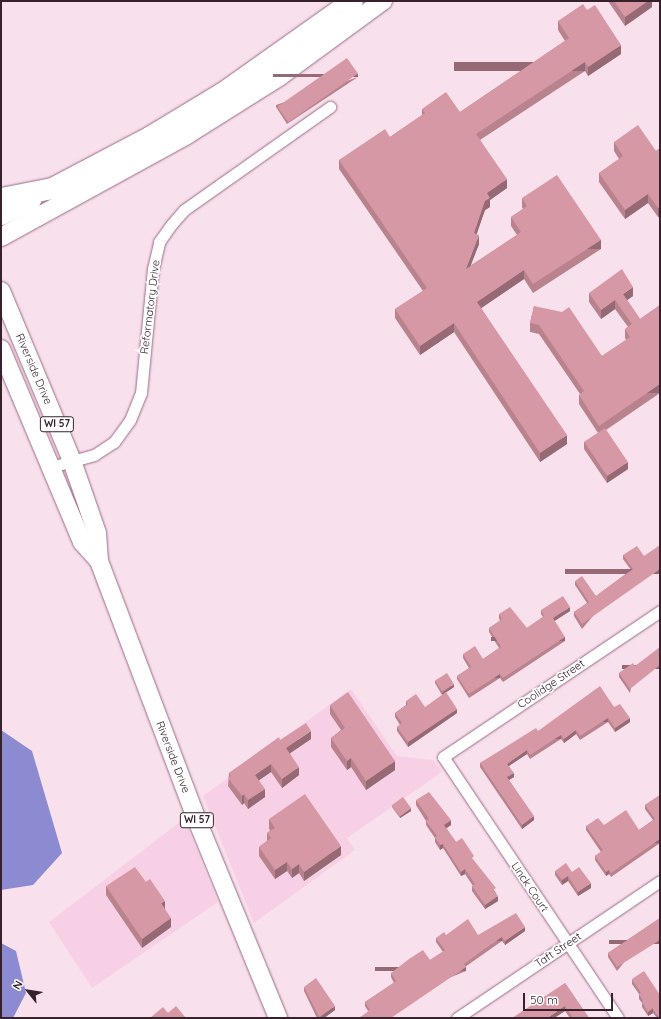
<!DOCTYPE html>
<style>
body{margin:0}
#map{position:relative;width:661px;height:1019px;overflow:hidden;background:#f8e0ec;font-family:Quicksand,sans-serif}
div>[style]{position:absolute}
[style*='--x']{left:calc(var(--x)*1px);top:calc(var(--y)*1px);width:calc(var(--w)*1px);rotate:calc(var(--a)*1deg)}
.built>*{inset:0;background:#f8d0e6}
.water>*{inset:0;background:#8c8ad1}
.roads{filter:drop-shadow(0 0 1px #9d6987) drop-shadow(0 0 1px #9d6987)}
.street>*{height:11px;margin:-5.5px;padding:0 5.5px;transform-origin:5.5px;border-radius:5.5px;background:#fff}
.primary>*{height:18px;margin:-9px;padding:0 9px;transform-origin:9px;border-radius:9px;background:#fff}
.highway>*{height:21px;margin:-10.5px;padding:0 10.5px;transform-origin:10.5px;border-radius:10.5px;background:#fff}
.wall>*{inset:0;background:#b9838e}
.shaded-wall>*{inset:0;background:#966a74;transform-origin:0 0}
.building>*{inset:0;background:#d798a5;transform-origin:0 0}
span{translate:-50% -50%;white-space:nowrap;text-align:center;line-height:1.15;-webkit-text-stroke:3.5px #fff;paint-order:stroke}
.shield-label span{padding:1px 3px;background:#fff;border:1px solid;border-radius:3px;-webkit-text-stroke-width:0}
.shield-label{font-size:10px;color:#37212d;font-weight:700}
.street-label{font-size:11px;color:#37212d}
.frame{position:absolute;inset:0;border:2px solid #37212d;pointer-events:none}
.north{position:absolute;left:8px;top:971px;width:40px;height:40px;-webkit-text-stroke:3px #fff;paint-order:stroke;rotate:300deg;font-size:11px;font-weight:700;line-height:16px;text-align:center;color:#37212d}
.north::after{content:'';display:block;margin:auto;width:14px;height:18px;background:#37212d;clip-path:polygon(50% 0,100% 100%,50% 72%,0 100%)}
.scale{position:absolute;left:523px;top:993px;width:90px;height:18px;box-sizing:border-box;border:2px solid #37212d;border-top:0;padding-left:5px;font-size:12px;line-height:14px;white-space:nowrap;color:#37212d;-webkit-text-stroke:3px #fff;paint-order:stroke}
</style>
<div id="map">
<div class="built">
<div style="clip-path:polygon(351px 689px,397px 756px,433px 760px,442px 772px,347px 838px,355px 850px,254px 923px,203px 796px)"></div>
<div style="clip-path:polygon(184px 819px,218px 902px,92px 988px,49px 922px)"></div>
</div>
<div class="water">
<div style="clip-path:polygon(1px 730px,32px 751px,62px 853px,33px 885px,1px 890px)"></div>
<div style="clip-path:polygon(1px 943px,16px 951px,26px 993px,13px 1018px,1px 1018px)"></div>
</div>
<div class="roads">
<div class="street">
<div style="--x:51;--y:467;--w:45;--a:-15.6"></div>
<div style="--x:94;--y:455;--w:24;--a:-33"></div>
<div style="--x:114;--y:442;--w:27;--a:-54"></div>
<div style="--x:130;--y:420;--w:29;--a:-68"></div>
<div style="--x:141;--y:393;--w:125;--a:-84.5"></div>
<div style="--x:153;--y:269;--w:28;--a:-77"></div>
<div style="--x:159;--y:242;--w:21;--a:-55"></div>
<div style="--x:171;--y:225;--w:20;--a:-49"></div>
<div style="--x:184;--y:210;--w:179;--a:-35.2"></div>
<div style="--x:457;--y:1018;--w:245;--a:-34"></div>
<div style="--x:618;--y:1018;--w:314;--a:-123.8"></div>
<div style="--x:443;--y:757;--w:262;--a:-33.9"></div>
</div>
<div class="primary">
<div style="--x:1;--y:237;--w:212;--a:-28.7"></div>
<div style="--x:187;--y:135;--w:109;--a:-32.2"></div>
<div style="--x:279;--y:77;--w:129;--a:-36.2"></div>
<div style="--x:1;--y:291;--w:184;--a:67.3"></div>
<div style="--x:72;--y:461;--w:76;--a:70.9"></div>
<div style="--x:97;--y:533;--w:28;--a:86"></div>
<div style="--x:99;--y:561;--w:269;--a:69.3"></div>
<div style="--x:194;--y:813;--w:222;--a:67.7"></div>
<div style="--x:1;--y:349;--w:209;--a:67.2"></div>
<div style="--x:82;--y:542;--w:25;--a:48"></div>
</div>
<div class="highway">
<div style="--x:1;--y:198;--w:52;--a:-11.1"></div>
<div style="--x:52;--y:188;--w:110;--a:-27.7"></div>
<div style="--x:149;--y:137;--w:85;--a:-31.1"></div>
<div style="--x:222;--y:93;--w:159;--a:-35.3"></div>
<div style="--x:1;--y:214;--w:33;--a:-27"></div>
</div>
</div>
<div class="wall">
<div style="clip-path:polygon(608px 1px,652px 1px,652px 7px,625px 26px)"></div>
<div style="clip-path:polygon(587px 10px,621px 54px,588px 76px,585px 71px,480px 140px,507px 188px,490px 200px,490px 207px,485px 210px,476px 234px,479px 244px,470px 266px,517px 235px,511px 226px,511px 217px,523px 209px,522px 207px,522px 198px,601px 249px,533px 293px,524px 279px,481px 308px,567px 444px,540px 462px,454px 332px,420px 355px,395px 318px,395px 309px,423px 291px,339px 169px,339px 160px,390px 137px,422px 115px,422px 109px,460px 112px,565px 41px,558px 30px,558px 21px)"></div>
<div style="clip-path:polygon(358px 77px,287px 124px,276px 107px,276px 105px)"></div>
<div style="clip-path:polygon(614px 142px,656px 151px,660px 148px,660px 216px,658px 217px,648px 203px,625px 219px,599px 182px,599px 173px,619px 159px,614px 151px)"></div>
<div style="clip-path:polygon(589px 293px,633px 296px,627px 300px,640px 319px,660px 305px,660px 393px,606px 430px,628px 469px,607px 483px,584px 449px,584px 442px,598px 433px,579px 404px,579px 395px,580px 394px,539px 334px,530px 332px,530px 323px,534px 306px,602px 356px,626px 340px,625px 338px,625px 329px,628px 327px,615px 309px,601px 319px,589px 302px)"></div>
<div style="clip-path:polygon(623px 555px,644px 556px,582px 629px,574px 616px,574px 612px,587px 603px,575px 585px,575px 581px,596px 596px,631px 570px,623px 559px)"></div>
<div style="clip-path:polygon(541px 610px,570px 611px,554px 621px,565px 641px,503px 682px,500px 678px,469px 698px,457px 679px,457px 676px,469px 668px,463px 658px,463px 654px,483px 659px,499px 648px,489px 632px,489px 628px,500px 621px,499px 618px,499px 614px,527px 628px,543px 617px,541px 614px)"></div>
<div style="clip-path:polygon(635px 666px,630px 693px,619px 677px,619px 673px)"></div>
<div style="clip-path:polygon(435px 681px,454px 687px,442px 695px,435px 683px)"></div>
<div style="clip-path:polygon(406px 701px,425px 707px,457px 713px,408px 747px,397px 731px,397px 727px,400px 725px,395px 717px,395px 713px,406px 705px)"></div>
<div style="clip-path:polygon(330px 705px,395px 770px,366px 790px,351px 767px,347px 770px,331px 747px,331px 738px,341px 730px,330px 714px)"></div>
<div style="clip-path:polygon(614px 707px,630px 722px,615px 732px,608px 722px,580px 740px,576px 734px,564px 743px,561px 739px,530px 759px,527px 754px,509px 766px,514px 777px,509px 780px,534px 820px,522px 829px,480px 767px,480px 763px,538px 731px)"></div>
<div style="clip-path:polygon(311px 739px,290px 753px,299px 775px,282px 788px,271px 772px,259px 780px,265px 797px,248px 809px,244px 803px,242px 805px,228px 786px,229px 773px,280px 740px)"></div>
<div style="clip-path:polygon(660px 795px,660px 843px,611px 877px,609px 874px,606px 876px,595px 860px,595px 856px,601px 852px,586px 830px,586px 826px,604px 825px,639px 830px,653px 820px,645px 809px,645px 805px)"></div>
<div style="clip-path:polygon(416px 800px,451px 825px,446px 828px,456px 842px,474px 861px,496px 893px,498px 901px,485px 909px,472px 891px,472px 886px,473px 886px,465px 874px,461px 876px,443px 848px,440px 850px,435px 842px,435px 838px,426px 825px,426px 821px,416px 805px)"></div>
<div style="clip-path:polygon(392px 805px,411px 811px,400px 818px,392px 807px)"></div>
<div style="clip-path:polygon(269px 819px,341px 855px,304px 881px,299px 873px,292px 878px,287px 871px,275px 879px,259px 856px,259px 847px,267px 841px,267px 833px,270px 831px,269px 828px)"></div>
<div style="clip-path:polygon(555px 871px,572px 872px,591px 888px,578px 896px,568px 881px,562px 885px,555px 875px)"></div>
<div style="clip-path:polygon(106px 886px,165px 909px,171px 927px,142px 948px,106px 895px)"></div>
<div style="clip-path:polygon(660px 918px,617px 971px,608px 957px,608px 953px)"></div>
<div style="clip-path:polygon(525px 931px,505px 945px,502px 941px,465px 967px,466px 971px,368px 1011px,365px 1006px,365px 1002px,394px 983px,391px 977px,391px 973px,430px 960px,443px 952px,436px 942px,436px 938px,446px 935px,478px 935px)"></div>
<div style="clip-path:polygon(632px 979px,660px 1018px,657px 1018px,653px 1013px,648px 1016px,642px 1007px,642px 1003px,639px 999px,639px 994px,632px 984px)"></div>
<div style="clip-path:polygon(565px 983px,589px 1018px,570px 1018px,565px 1011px,554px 1018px)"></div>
<div style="clip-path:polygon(304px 987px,335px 1010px,324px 1018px,317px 1018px,304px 991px)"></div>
</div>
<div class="shaded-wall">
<div style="clip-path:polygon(648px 1px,652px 1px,652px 7px,625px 26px,625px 17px)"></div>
<div style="clip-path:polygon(621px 45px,621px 54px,588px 76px,588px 67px)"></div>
<div style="left:585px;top:62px;width:9px;height:131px;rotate:90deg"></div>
<div style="left:358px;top:74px;width:3px;height:85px;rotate:90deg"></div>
<div style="clip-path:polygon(507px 179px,507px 188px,490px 200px,490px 207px,485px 210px,474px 242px,474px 233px,487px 193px)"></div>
<div style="clip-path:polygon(648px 194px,648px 203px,625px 219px,625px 210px)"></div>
<div style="clip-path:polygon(660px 207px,660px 216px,658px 217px,658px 208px)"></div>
<div style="clip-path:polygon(479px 235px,479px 244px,466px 278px,466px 269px)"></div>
<div style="left:601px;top:240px;width:9px;height:81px;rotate:90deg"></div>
<div style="clip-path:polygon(524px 270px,524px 279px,477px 311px,477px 302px)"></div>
<div style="clip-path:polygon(633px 287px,633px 296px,623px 303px,623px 294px)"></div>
<div style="clip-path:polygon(615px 300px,615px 309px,601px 319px,601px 310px)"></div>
<div style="clip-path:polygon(454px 323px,454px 332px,420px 355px,420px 346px)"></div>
<div style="left:660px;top:384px;width:9px;height:74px;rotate:90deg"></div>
<div style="clip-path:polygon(567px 435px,567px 444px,540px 462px,540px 453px)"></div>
<div style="clip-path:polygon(628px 462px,628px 469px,607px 483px,607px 476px)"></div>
<div style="left:660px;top:569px;width:5px;height:95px;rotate:90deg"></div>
<div style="clip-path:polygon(570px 607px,570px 611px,553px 622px,553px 618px)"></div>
<div style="left:565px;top:637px;width:4px;height:74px;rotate:90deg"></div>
<div style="left:660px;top:665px;width:4px;height:38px;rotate:90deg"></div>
<div style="left:500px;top:674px;width:4px;height:37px;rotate:90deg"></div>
<div style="clip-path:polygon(454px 684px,454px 687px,442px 695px,442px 693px)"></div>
<div style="clip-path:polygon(457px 709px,457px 713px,408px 747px,408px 742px)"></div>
<div style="left:608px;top:718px;width:4px;height:33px;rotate:90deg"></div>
<div style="clip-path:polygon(630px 718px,630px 722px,615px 732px,615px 728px)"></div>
<div style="clip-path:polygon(576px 730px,576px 734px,564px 743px,564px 739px)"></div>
<div style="clip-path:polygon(311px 731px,311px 739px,286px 756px,286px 748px)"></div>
<div style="left:561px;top:735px;width:4px;height:37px;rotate:90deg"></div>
<div style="clip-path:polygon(527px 750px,527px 754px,507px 767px,507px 764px)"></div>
<div style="clip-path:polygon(351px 758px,351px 767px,347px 770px,347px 761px)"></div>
<div style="clip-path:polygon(395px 761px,395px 770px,366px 790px,366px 781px)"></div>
<div style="clip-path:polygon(271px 764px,271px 772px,255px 783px,255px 775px)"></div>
<div style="clip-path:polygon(299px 767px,299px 775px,282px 788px,282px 779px)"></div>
<div style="clip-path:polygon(514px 773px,514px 777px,507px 781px,507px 777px)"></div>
<div style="clip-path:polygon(265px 789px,265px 797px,248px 809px,248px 800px)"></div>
<div style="clip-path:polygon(244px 794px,244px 803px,242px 805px,242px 796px)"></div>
<div style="clip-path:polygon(411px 808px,411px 811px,400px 818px,400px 816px)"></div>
<div style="clip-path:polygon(534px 816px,534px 820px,522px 829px,522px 825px)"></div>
<div style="clip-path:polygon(451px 820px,451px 825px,444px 830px,444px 825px)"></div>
<div style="left:660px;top:839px;width:4px;height:60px;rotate:90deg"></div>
<div style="clip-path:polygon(443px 844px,443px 848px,440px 850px,440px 845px)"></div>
<div style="clip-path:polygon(341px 846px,341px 855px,304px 881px,304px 872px)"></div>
<div style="clip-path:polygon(287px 862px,287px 871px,275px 879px,275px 870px)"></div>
<div style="clip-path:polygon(299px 864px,299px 873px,292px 878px,292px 869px)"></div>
<div style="clip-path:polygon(465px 869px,465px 874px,461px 876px,461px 872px)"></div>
<div style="clip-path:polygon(609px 870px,609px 874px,606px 876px,606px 872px)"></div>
<div style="clip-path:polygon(568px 876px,568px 881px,562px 885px,562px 880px)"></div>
<div style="clip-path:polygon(591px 883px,591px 888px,578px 896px,578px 892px)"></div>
<div style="clip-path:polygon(498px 896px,498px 901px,485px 909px,485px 905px)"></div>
<div style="clip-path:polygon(165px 901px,165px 910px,161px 903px)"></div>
<div style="clip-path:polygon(171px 918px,171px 927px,142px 948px,142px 939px)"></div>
<div style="clip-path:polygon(525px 927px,525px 931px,505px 945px,505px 941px)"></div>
<div style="left:502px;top:937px;width:4px;height:47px;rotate:90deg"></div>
<div style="left:660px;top:940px;width:4px;height:51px;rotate:90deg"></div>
<div style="left:466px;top:967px;width:4px;height:91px;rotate:90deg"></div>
<div style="clip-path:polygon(335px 1006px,335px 1010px,324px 1018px,319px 1018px)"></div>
<div style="clip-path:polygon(565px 1006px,565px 1011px,554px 1018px,547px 1018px)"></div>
<div style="clip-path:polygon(653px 1008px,653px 1013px,648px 1016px,648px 1012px)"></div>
</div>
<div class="building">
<div style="clip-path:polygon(614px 1px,648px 1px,625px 17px)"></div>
<div style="clip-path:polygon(583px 4px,587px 10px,595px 5px,621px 45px,588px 67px,585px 62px,476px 134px,507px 179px,487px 193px,490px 198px,485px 201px,474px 233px,479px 235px,466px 269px,521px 232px,511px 217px,527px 206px,522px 198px,557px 175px,601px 240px,533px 284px,524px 270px,477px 302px,567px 435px,540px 453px,454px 323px,420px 346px,395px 309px,427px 288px,339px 160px,385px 129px,390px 137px,425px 113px,422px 109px,446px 92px,460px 112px,569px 38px,558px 21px)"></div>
<div style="left:347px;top:58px;width:19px;height:85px;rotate:55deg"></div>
<div style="clip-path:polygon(638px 125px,656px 151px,660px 148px,660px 207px,658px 208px,648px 194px,625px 210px,599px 173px,623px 156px,614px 142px)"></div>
<div style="clip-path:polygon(622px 269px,633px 287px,623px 294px,640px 319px,660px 305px,660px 384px,599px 426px,579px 395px,584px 391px,539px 325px,530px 323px,534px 306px,562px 312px,569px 307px,602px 356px,630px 337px,625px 329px,632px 324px,615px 300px,601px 310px,589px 293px)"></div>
<div style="left:605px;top:428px;width:41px;height:25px;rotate:56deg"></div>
<div style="clip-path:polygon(660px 545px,660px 569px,582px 624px,574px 612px,589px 602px,575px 581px,582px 576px,596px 596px,633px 569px,623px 555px,637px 546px,644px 556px)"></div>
<div style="clip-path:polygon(563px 596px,570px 607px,553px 618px,565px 637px,503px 678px,500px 674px,469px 694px,457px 676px,471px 667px,463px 654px,475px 646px,483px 659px,501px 647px,489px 628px,502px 619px,499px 614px,510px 607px,527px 628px,544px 616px,541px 610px)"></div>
<div style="clip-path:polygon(660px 647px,660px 665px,630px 689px,619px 673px,633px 663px,635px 666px)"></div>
<div style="left:447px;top:673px;width:13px;height:14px;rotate:58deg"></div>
<div style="clip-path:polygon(600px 686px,614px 707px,620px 704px,630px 718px,615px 728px,608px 718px,580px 736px,576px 730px,564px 739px,561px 735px,530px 755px,527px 750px,507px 764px,514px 773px,507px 777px,534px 816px,522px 825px,480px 763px,536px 728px,538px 731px)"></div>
<div style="clip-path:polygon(348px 692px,395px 761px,366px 781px,351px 758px,347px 761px,331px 738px,345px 728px,330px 705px)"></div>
<div style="clip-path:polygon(446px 692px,457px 709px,408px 742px,397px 727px,402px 723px,395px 713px,408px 704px,406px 701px,416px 694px,425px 707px)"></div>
<div style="clip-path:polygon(306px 723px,311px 731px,286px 748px,299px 767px,282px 779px,271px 764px,255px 775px,265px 789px,248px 800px,244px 794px,242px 796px,228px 778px,231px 776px,229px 773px,279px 737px,280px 740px)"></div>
<div style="clip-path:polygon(429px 792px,451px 820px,444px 825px,456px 842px,462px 838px,474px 856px,472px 858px,496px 888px,493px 890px,498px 896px,485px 905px,472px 886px,475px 884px,465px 869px,461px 872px,443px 844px,440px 845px,435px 837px,437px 836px,426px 821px,429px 819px,416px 800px)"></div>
<div style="clip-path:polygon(305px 794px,341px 846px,304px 872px,299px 864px,292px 869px,287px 862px,275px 870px,259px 847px,271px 838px,267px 833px,275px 828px,269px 819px)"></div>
<div style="clip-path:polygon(660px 795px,660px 839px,611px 873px,609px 870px,606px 872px,595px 856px,603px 850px,586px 826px,598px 818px,604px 825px,626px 810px,639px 830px,655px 819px,645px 805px)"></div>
<div style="left:403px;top:797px;width:14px;height:14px;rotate:54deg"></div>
<div style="clip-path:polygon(566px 863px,572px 872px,579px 867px,591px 883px,578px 892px,568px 876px,562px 880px,555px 871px)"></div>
<div style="clip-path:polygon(135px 867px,146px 882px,150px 879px,165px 901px,161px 903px,171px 918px,142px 939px,106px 886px)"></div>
<div style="clip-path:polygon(516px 913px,525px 927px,505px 941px,502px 937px,483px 950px,464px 964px,466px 967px,391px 1018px,359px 1018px,370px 1010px,365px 1002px,396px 981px,391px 973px,409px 959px,423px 950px,430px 960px,445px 950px,436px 938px,444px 932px,446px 935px,468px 919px,478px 935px)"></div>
<div style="clip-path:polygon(660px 918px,660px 940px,617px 967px,608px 953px)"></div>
<div style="clip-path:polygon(644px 971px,660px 995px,660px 1018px,653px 1008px,648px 1012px,642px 1002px,643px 1001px,639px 994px,641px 993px,632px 979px)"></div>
<div style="clip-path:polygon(316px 978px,335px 1006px,319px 1017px,304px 987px)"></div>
<div style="clip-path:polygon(565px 983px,589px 1018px,573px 1018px,565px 1006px,547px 1018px,512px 1018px)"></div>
<div style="clip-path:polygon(176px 1006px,186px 1018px,150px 1018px,163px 1007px,168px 1013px)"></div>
</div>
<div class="shield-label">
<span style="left:57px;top:424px">WI 57</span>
<span style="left:197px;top:820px">WI 57</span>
</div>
<div class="street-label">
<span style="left:150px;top:307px;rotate:-83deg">Reformatory Drive</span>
<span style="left:34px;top:369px;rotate:67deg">Riverside Drive</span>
<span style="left:551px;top:684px;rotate:-34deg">Coolidge Street</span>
<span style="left:173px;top:757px;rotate:69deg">Riverside Drive</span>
<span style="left:530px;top:887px;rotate:56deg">Linck Court</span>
<span style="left:558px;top:950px;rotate:-34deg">Taft Street</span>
</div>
<div class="frame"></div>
<div class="north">N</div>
<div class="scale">50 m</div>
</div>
